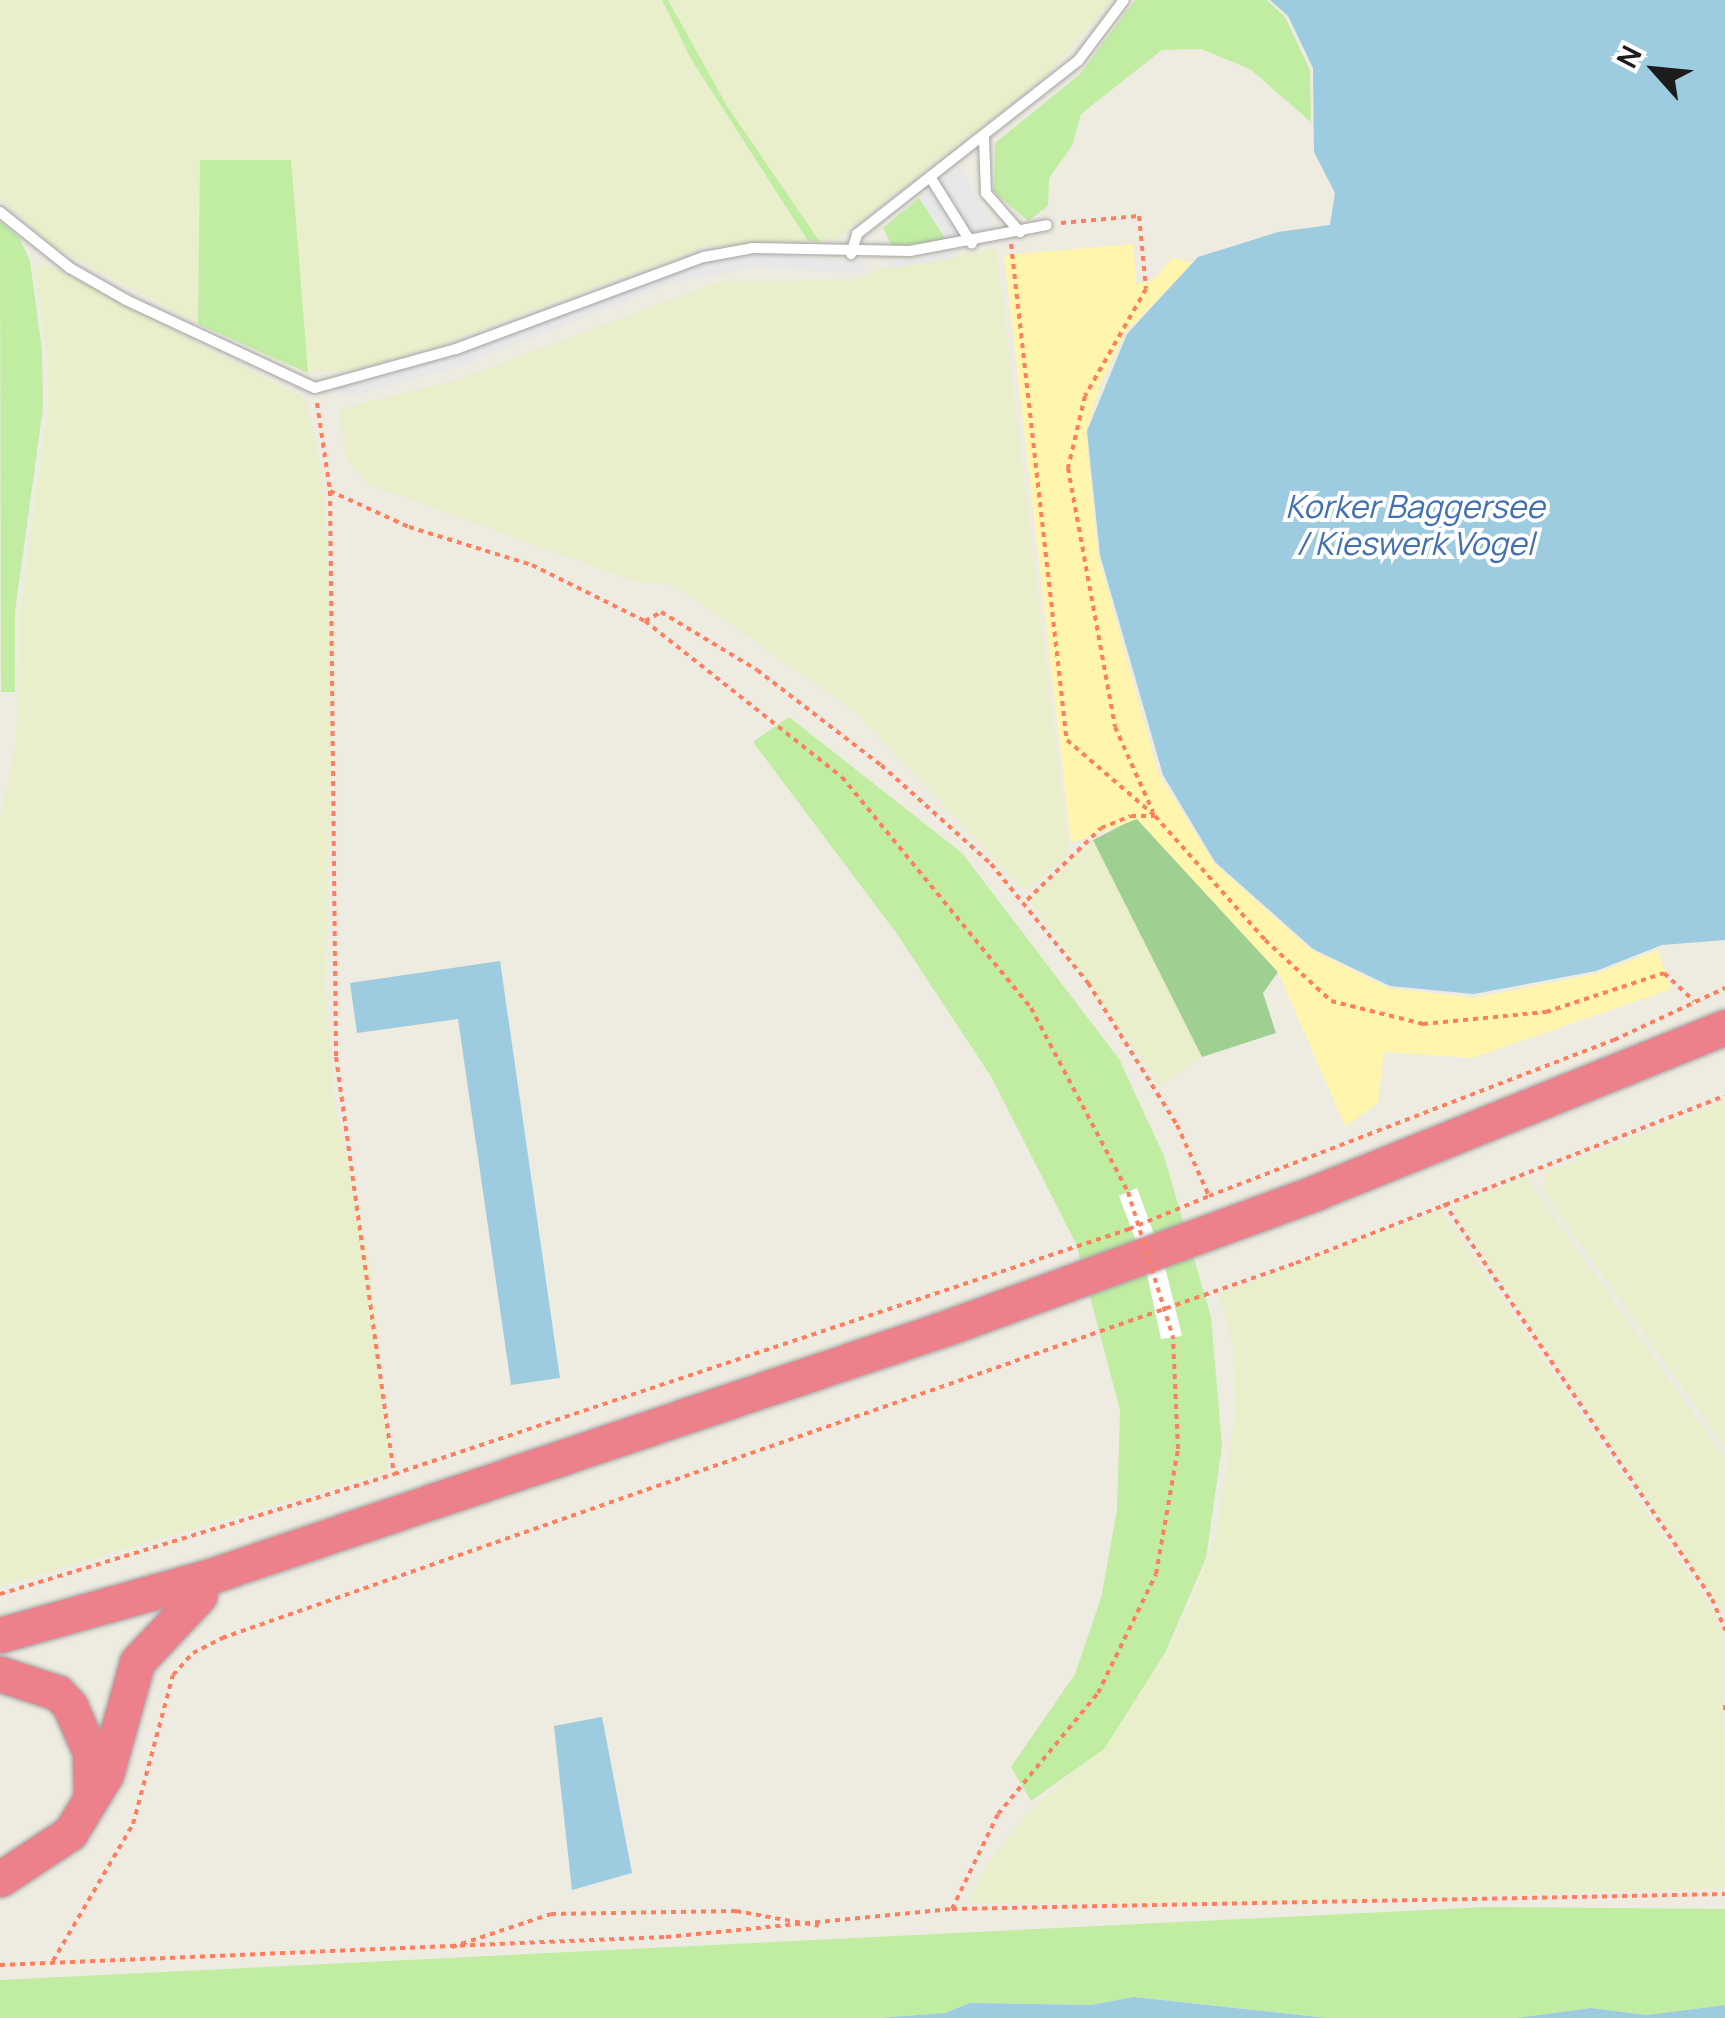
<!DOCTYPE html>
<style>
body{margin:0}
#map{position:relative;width:1725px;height:2018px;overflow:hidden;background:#eeebe0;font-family:Manrope,sans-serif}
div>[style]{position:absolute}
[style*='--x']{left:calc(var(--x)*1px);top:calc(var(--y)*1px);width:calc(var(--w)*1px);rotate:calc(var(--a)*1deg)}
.farmland>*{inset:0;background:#e9efca}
.grass>*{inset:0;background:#c0eda2}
.forest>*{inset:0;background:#9fd092}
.sand>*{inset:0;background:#fff5ad}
.parking>*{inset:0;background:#e8e8e8;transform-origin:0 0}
.water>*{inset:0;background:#9dcbdf}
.pier>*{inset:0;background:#fff}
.path>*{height:4px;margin-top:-2px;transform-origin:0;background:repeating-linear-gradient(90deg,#ff7e60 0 5px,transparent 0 10px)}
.roads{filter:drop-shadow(0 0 2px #a3a3a3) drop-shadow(0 0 2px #a3a3a3)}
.lane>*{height:10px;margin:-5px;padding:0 5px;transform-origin:5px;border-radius:5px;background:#fff}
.highway>*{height:35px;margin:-17.5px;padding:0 17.5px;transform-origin:17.5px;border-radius:17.5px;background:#ec818c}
.path-bridge>*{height:4px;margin-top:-2px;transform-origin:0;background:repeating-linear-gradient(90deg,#ff7e60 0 5px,transparent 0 10px)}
span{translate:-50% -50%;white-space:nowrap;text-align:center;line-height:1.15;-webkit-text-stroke:8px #fff;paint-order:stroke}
.water-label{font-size:32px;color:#4370b1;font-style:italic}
.north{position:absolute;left:1605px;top:20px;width:100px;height:100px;-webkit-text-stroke:8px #fff;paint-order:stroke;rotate:297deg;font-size:28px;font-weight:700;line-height:40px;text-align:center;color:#1c1c1c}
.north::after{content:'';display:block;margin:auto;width:35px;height:45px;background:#1c1c1c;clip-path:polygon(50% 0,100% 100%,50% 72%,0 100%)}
</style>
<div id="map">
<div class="farmland">
<div style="clip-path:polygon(0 0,662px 0,691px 59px,808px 241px,707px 246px,428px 349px,352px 370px,308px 373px,290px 160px,201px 161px,198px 324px,54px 247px,0 198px)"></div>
<div style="clip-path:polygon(668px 0,1111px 0,1049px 73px,838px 238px,820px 242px,727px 106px)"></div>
<div style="clip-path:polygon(996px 249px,1069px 855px,1025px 891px,856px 712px,676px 586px,628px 579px,371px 485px,346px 459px,339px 409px,457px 380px,718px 282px,855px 280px,884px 268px)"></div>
<div style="clip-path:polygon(46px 264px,306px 399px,321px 468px,334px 639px,325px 986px,334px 1099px,371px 1272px,389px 1451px,386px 1472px,0 1586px,0 822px,16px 741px,20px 614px,48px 408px,48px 360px,34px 268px)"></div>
<div style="clip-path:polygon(1093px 840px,1202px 1057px,1159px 1085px,1030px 900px)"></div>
<div style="clip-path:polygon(1725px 1101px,1725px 1447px,1543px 1191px,1546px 1172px)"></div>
<div style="clip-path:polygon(1525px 1177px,1725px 1459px,1725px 1614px,1455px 1214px,1456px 1205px)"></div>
<div style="clip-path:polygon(1441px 1210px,1713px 1610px,1721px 1631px,1725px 1888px,1252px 1903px,969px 1903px,989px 1862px,1025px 1816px,1102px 1746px,1168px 1651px,1195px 1593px,1215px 1540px,1235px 1419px,1234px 1349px,1219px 1294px)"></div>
</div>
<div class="grass">
<div style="clip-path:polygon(662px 0,668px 0,727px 106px,820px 242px,808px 241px,691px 59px)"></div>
<div style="clip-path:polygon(1135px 0,1267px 0,1285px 17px,1310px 70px,1311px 122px,1250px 69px,1201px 49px,1162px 50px,1081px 114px,1072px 146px,1049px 178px,1048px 206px,1028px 221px,994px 192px,995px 143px,1080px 74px)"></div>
<div style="clip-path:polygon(200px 160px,291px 160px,308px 373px,198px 324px)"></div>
<div style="clip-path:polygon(919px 198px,947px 241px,892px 246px,883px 228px)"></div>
<div style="clip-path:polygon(0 222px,19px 237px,30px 261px,42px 351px,43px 408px,15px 611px,15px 692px,1px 692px)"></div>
<div style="clip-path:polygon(789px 717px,962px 853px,1119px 1059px,1164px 1156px,1211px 1317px,1222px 1446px,1206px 1558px,1165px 1653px,1104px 1749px,1031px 1801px,1011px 1767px,1075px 1674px,1101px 1598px,1117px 1510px,1120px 1410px,1076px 1244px,992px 1078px,897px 934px,753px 742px)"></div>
<div style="clip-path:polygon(1487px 1907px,1725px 1909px,1725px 2005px,1647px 2015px,1591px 2008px,1516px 2018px,1327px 2018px,1134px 1997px,1091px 2005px,970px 2003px,945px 2013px,878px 2018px,0 2018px,0 1980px)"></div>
</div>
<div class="forest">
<div style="clip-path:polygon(1136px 818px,1278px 972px,1263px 993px,1276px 1033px,1202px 1057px,1093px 840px)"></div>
</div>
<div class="sand">
<div style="clip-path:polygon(1133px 244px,1136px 283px,1153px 281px,1172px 258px,1193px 263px,1125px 333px,1101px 382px,1086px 432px,1098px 555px,1158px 773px,1214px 863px,1310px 949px,1388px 988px,1474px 998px,1595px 974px,1658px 950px,1671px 989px,1472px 1058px,1384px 1052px,1378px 1103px,1345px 1126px,1278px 972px,1137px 819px,1071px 843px,1004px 255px)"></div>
</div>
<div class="parking">
<div style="clip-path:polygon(960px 167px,996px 229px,947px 241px,919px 198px)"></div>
<div style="left:955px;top:252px;width:6px;height:68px;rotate:81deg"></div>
<div style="clip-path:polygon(760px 254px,869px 262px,860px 274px,757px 267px,669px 284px,458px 367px,344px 398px,332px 389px,452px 356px,667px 273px)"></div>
</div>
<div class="water">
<div style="clip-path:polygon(1270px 0,1725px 0,1725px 940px,1662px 945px,1596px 971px,1474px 994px,1390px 986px,1313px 949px,1215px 862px,1163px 775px,1100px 555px,1087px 431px,1127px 334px,1198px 257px,1278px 232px,1330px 225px,1335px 193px,1314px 152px,1313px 68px,1288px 16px)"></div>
<div style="clip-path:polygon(500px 961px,560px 1378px,511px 1385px,458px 1019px,357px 1033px,350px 983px)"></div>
<div style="clip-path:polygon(602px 1717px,632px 1873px,572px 1890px,554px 1726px)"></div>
<div style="clip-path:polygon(1134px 1997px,1327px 2018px,878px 2018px,945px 2013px,970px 2003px,1091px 2005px)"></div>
<div style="clip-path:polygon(1725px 2005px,1725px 2018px,1516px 2018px,1591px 2008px,1647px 2015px)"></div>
</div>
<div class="pier">
<div style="clip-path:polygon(1137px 1188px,1163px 1259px,1182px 1336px,1161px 1339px,1145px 1265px,1119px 1196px)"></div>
</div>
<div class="path">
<div style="--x:1061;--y:223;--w:78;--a:-5.1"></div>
<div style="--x:1139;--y:216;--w:73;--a:84.5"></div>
<div style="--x:1146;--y:289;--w:123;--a:119.7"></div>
<div style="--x:1085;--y:396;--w:74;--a:103.3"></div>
<div style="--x:1068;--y:468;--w:263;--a:79.7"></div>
<div style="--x:1115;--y:727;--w:93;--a:65.9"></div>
<div style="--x:1011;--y:244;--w:499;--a:83.6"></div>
<div style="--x:1067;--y:740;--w:116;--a:40.8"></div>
<div style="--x:1155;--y:816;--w:166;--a:48.4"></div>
<div style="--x:1265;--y:940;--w:90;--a:42.7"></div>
<div style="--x:1331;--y:1001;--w:95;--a:14"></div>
<div style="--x:1423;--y:1024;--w:124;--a:-5.6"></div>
<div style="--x:1546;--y:1012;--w:124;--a:-18.3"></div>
<div style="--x:1664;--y:973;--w:41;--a:43"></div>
<div style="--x:317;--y:403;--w:89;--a:81.6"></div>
<div style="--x:330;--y:491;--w:87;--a:24.5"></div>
<div style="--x:409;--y:527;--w:129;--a:17.2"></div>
<div style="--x:532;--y:565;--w:126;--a:26.4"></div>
<div style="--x:645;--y:621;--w:251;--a:38.4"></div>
<div style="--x:842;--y:777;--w:298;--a:50.7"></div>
<div style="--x:1031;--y:1008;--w:208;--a:62.2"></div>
<div style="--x:330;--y:491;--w:566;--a:89.39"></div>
<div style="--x:336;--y:1057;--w:421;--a:82.1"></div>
<div style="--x:645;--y:621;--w:18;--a:-29"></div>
<div style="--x:661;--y:612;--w:112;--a:31.1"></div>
<div style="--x:757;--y:670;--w:156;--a:37.5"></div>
<div style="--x:881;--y:765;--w:148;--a:42"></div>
<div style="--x:991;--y:864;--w:154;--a:50.8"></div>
<div style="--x:1088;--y:983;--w:168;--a:57.9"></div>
<div style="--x:1177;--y:1125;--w:78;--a:65.7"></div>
<div style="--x:1209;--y:1196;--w:434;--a:-21.1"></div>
<div style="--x:1614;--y:1040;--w:123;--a:-25.1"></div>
<div style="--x:1027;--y:900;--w:103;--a:-44.2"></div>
<div style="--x:1101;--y:828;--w:32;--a:-22"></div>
<div style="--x:1131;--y:816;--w:24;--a:0"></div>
<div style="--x:1444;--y:1203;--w:478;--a:55.9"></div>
<div style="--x:1712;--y:1599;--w:34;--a:67"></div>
<div style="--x:0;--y:1594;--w:412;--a:-16.9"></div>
<div style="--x:394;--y:1474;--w:775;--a:-18.43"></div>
<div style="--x:1129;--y:1229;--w:87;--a:-22.4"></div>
<div style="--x:1725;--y:1705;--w:6;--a:90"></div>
<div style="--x:952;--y:1909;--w:106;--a:-64.2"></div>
<div style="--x:998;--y:1814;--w:157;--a:-50.4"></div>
<div style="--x:1098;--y:1693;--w:132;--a:-64"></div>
<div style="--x:1156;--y:1574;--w:127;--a:-80"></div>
<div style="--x:1178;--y:1449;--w:112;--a:-92.6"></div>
<div style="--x:452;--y:1947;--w:104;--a:-18.4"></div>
<div style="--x:551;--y:1914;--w:185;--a:-0.9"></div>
<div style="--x:736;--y:1911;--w:84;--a:10.2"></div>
<div style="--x:53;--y:1961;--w:159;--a:-59.7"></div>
<div style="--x:133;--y:1824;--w:154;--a:-75"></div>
<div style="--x:173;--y:1675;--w:30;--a:-48"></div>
<div style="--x:193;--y:1653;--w:33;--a:-27"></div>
<div style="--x:222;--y:1638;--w:1138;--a:-19.25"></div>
<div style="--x:1296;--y:1263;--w:460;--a:-21.3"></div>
<div style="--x:0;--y:1965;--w:667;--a:-2.41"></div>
<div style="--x:666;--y:1937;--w:287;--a:-5.6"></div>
<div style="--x:952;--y:1909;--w:773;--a:-1.11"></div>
</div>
<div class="roads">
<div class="lane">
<div style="--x:984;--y:138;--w:55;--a:87.9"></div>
<div style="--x:986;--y:193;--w:52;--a:48.9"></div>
<div style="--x:932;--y:180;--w:75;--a:58"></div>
<div style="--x:0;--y:212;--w:90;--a:38.7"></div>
<div style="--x:70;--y:268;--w:64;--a:29.7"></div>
<div style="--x:126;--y:300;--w:208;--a:25"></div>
<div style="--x:315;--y:388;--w:146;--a:-15.5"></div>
<div style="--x:456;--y:349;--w:265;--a:-20.4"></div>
<div style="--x:704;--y:257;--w:50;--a:-10.4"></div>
<div style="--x:753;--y:248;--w:157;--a:1.1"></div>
<div style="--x:910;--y:251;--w:139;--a:-10.7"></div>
<div style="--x:851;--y:254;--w:21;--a:-73"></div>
<div style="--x:857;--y:234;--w:281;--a:-38.1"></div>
<div style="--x:1078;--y:61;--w:76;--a:-53"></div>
</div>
<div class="highway">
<div style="--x:0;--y:1635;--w:216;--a:-15.6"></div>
<div style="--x:208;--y:1577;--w:782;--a:-18.64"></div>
<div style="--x:949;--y:1327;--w:392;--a:-20.1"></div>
<div style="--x:1317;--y:1192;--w:440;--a:-22"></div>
<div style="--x:0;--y:1674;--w:61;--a:18.1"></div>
<div style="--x:58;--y:1693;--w:18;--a:47"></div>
<div style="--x:70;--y:1706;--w:50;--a:66.5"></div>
<div style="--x:90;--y:1752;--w:41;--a:88.6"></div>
<div style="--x:0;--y:1879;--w:84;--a:-33.3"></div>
<div style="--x:70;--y:1833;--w:69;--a:-58.6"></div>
<div style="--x:106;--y:1774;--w:116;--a:-74.5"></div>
<div style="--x:137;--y:1662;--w:91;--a:-46.8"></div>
</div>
</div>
<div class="path-bridge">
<div style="--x:1128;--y:1192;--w:152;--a:72.8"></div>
</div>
<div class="water-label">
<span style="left:1415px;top:525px">Korker Baggersee<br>/ Kieswerk Vogel</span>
</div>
<div class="north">N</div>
</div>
